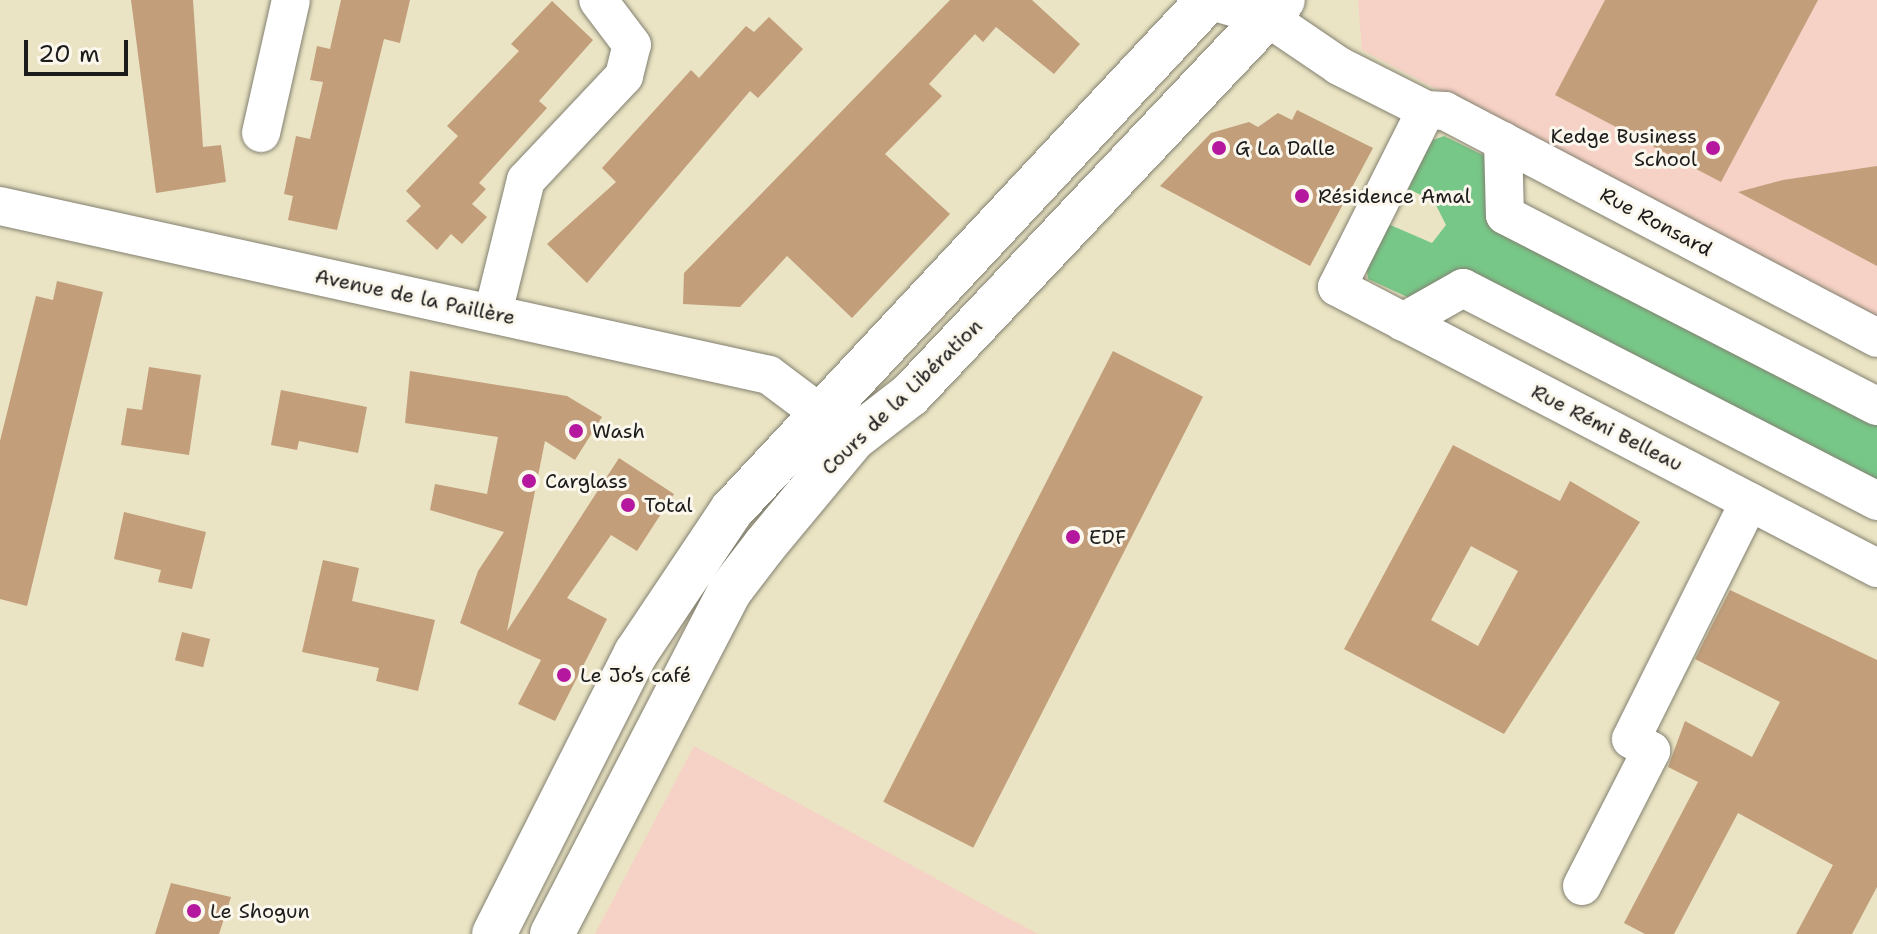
<!DOCTYPE html>
<meta charset="utf-8">
<style>
body{margin:0}
#map{position:relative;width:1877px;height:934px;overflow:hidden;background:#eae4c4;font-family:"Shantell Sans",sans-serif}
div>[style]{position:absolute}
[style*='--x']{left:calc(var(--x)*1px);top:calc(var(--y)*1px);width:calc(var(--w)*1px);rotate:calc(var(--a)*1deg)}
.built>*{inset:0;background:#f6d1c5}
.green>*{inset:0;background:#77c788}
.building>*{inset:0;background:#c29e7b;transform-origin:0 0}
.roads{filter:drop-shadow(0 0 2px #838070) drop-shadow(0 0 2px #838070)}
.minor>*{height:38px;margin:-19px;padding:0 19px;transform-origin:19px;border-radius:19px;background:#fff}
.major>*{height:44px;margin:-22px;padding:0 22px;transform-origin:22px;border-radius:22px;background:#fff}
.dots>*{width:22px;height:22px;translate:-50% -50%;box-sizing:border-box;border:4px solid #fbf7ec;border-radius:50%}
span{translate:-50% -50%;white-space:nowrap;text-align:center;line-height:1.15;-webkit-text-stroke:6px #fbf7ec;paint-order:stroke}
.poi-label{font-size:20px;color:#1c1c1c}
.right{translate:-100% -50%;text-align:right}
.left{translate:0 -50%;text-align:left}
.street-label{font-size:20px;color:#1c1c1c}
.scale{position:absolute;left:24px;top:40px;width:104px;height:36px;box-sizing:border-box;border:4px solid #1c1c1c;border-top:0;padding-left:10px;font-size:24px;line-height:28px;white-space:nowrap;color:#1c1c1c;-webkit-text-stroke:6px #fbf7ec;paint-order:stroke}
</style>
<div id="map">
<div class="built">
<div style="clip-path:polygon(1358px 0,1877px 0,1877px 321px,1362px 50px)"></div>
<div style="clip-path:polygon(694px 746px,1006px 917px,1038px 934px,595px 934px)"></div>
</div>
<div class="green">
<div style="clip-path:polygon(1444px 136px,1487px 157px,1489px 219px,1877px 419px,1877px 487px,1460px 272px,1414px 300px,1368px 279px,1366px 264px,1388px 224px,1432px 243px,1446px 225px,1434px 201px,1406px 188px,1433px 140px)"></div>
</div>
<div class="building">
<div style="clip-path:polygon(131px 0,193px 0,203px 147px,221px 145px,226px 182px,156px 193px)"></div>
<div style="clip-path:polygon(341px 0,410px 0,400px 43px,384px 39px,337px 230px,288px 220px,293px 196px,284px 194px,296px 136px,310px 139px,323px 82px,310px 80px,317px 46px,330px 49px)"></div>
<div style="clip-path:polygon(950px 0,1032px 0,1080px 44px,1054px 74px,996px 27px,983px 42px,975px 34px,929px 84px,942px 96px,885px 154px,950px 214px,852px 318px,787px 256px,740px 307px,683px 304px,684px 273px)"></div>
<div style="clip-path:polygon(1605px 0,1818px 0,1721px 182px,1555px 95px)"></div>
<div style="clip-path:polygon(552px 1px,593px 40px,539px 101px,547px 108px,479px 183px,486px 189px,472px 204px,487px 217px,462px 244px,451px 234px,437px 250px,406px 221px,421px 206px,406px 191px,458px 136px,447px 126px,519px 51px,511px 44px)"></div>
<div style="clip-path:polygon(769px 17px,803px 49px,758px 98px,750px 91px,587px 283px,547px 244px,616px 182px,602px 168px,691px 70px,699px 78px,746px 26px,754px 32px)"></div>
<div style="clip-path:polygon(1297px 110px,1373px 148px,1310px 266px,1160px 186px,1211px 133px,1249px 122px,1258px 127px,1278px 113px,1292px 120px)"></div>
<div style="clip-path:polygon(1877px 166px,1877px 266px,1738px 192px,1783px 180px)"></div>
<div style="clip-path:polygon(57px 281px,103px 292px,27px 606px,0 599px,0 441px,36px 296px,53px 300px)"></div>
<div style="left:1113px;top:351px;width:101px;height:506px;rotate:27deg"></div>
<div style="clip-path:polygon(149px 367px,201px 375px,189px 455px,121px 445px,127px 408px,142px 410px)"></div>
<div style="clip-path:polygon(410px 371px,567px 396px,602px 417px,575px 460px,545px 441px,507px 631px,619px 458px,674px 494px,637px 551px,611px 535px,567px 598px,607px 619px,555px 721px,518px 704px,541px 660px,460px 623px,478px 571px,504px 532px,430px 510px,435px 484px,487px 494px,498px 437px,405px 423px)"></div>
<div style="clip-path:polygon(281px 390px,367px 407px,358px 453px,299px 441px,297px 450px,271px 445px)"></div>
<div style="clip-path:polygon(evenodd,1453px 445px,1560px 501px,1570px 481px,1640px 522px,1504px 734px,1344px 649px,1453px 445px,1471px 546px,1518px 571px,1478px 646px,1431px 620px,1471px 546px)"></div>
<div style="clip-path:polygon(124px 512px,206px 532px,192px 589px,158px 582px,161px 570px,114px 559px)"></div>
<div style="clip-path:polygon(323px 560px,359px 568px,352px 601px,435px 620px,418px 691px,376px 681px,379px 668px,302px 652px)"></div>
<div style="clip-path:polygon(1730px 590px,1877px 660px,1877px 887px,1852px 934px,1796px 934px,1833px 865px,1738px 813px,1674px 934px,1645px 934px,1624px 923px,1698px 782px,1668px 767px,1685px 721px,1752px 757px,1780px 702px,1695px 659px)"></div>
<div style="left:182px;top:632px;width:29px;height:29px;rotate:14deg"></div>
<div style="clip-path:polygon(171px 883px,231px 897px,219px 934px,155px 934px)"></div>
</div>
<div class="roads">
<div class="minor">
<div style="--x:1208;--y:0;--w:61;--a:16.1"></div>
<div style="--x:1267;--y:17;--w:87;--a:34.2"></div>
<div style="--x:1339;--y:66;--w:97;--a:26.8"></div>
<div style="--x:1426;--y:110;--w:19;--a:3"></div>
<div style="--x:1445;--y:111;--w:488;--a:27.7"></div>
<div style="--x:1426;--y:110;--w:198;--a:116.7"></div>
<div style="--x:1337;--y:287;--w:609;--a:27.49"></div>
<div style="--x:261;--y:133;--w:136;--a:-77.3"></div>
<div style="--x:1503;--y:141;--w:74;--a:88.5"></div>
<div style="--x:1505;--y:215;--w:418;--a:27.2"></div>
<div style="--x:0;--y:206;--w:787;--a:12.39"></div>
<div style="--x:769;--y:375;--w:95;--a:36.9"></div>
<div style="--x:493;--y:313;--w:137;--a:-76.1"></div>
<div style="--x:526;--y:180;--w:143;--a:-46.7"></div>
<div style="--x:624;--y:76;--w:32;--a:-76"></div>
<div style="--x:632;--y:45;--w:56;--a:-127.1"></div>
<div style="--x:1403;--y:322;--w:69;--a:-29.5"></div>
<div style="--x:1463;--y:288;--w:466;--a:27.2"></div>
<div style="--x:1582;--y:886;--w:152;--a:-62.9"></div>
<div style="--x:1651;--y:751;--w:23;--a:-149"></div>
<div style="--x:1631;--y:739;--w:265;--a:-63.5"></div>
</div>
<div class="major">
<div style="--x:494;--y:934;--w:315;--a:-63.2"></div>
<div style="--x:636;--y:653;--w:171;--a:-56.2"></div>
<div style="--x:731;--y:511;--w:699;--a:-46.97"></div>
<div style="--x:552;--y:934;--w:385;--a:-62.6"></div>
<div style="--x:729;--y:592;--w:59;--a:-52.5"></div>
<div style="--x:765;--y:545;--w:138;--a:-50.3"></div>
<div style="--x:853;--y:439;--w:72;--a:-37.7"></div>
<div style="--x:910;--y:395;--w:543;--a:-46.64"></div>
</div>
</div>
<div class="dots">
<div style="left:1219px;top:148px;background:#b5179e"></div>
<div style="left:1713px;top:148px;background:#b5179e"></div>
<div style="left:1302px;top:196px;background:#b5179e"></div>
<div style="left:576px;top:431px;background:#b5179e"></div>
<div style="left:529px;top:481px;background:#b5179e"></div>
<div style="left:628px;top:505px;background:#b5179e"></div>
<div style="left:1073px;top:537px;background:#b5179e"></div>
<div style="left:564px;top:675px;background:#b5179e"></div>
<div style="left:194px;top:911px;background:#b5179e"></div>
</div>
<div class="poi-label">
<span class="right" style="left:1697px;top:148px">Kedge Business<br>School</span>
<span class="left" style="left:1235px;top:148px">G La Dalle</span>
<span class="left" style="left:1318px;top:196px">Résidence Amal</span>
<span class="left" style="left:592px;top:431px">Wash</span>
<span class="left" style="left:545px;top:481px">Carglass</span>
<span class="left" style="left:644px;top:505px">Total</span>
<span class="left" style="left:1089px;top:537px">EDF</span>
<span class="left" style="left:580px;top:675px">Le Jo’s café</span>
<span class="left" style="left:210px;top:911px">Le Shogun</span>
</div>
<div class="street-label">
<span style="left:1656px;top:222px;rotate:28deg">Rue Ronsard</span>
<span style="left:415px;top:297px;rotate:12deg">Avenue de la Paillère</span>
<span style="left:902px;top:397px;rotate:-44deg">Cours de la Libération</span>
<span style="left:1607px;top:428px;rotate:27deg">Rue Rémi Belleau</span>
</div>
<div class="scale">20 m</div>
</div>
